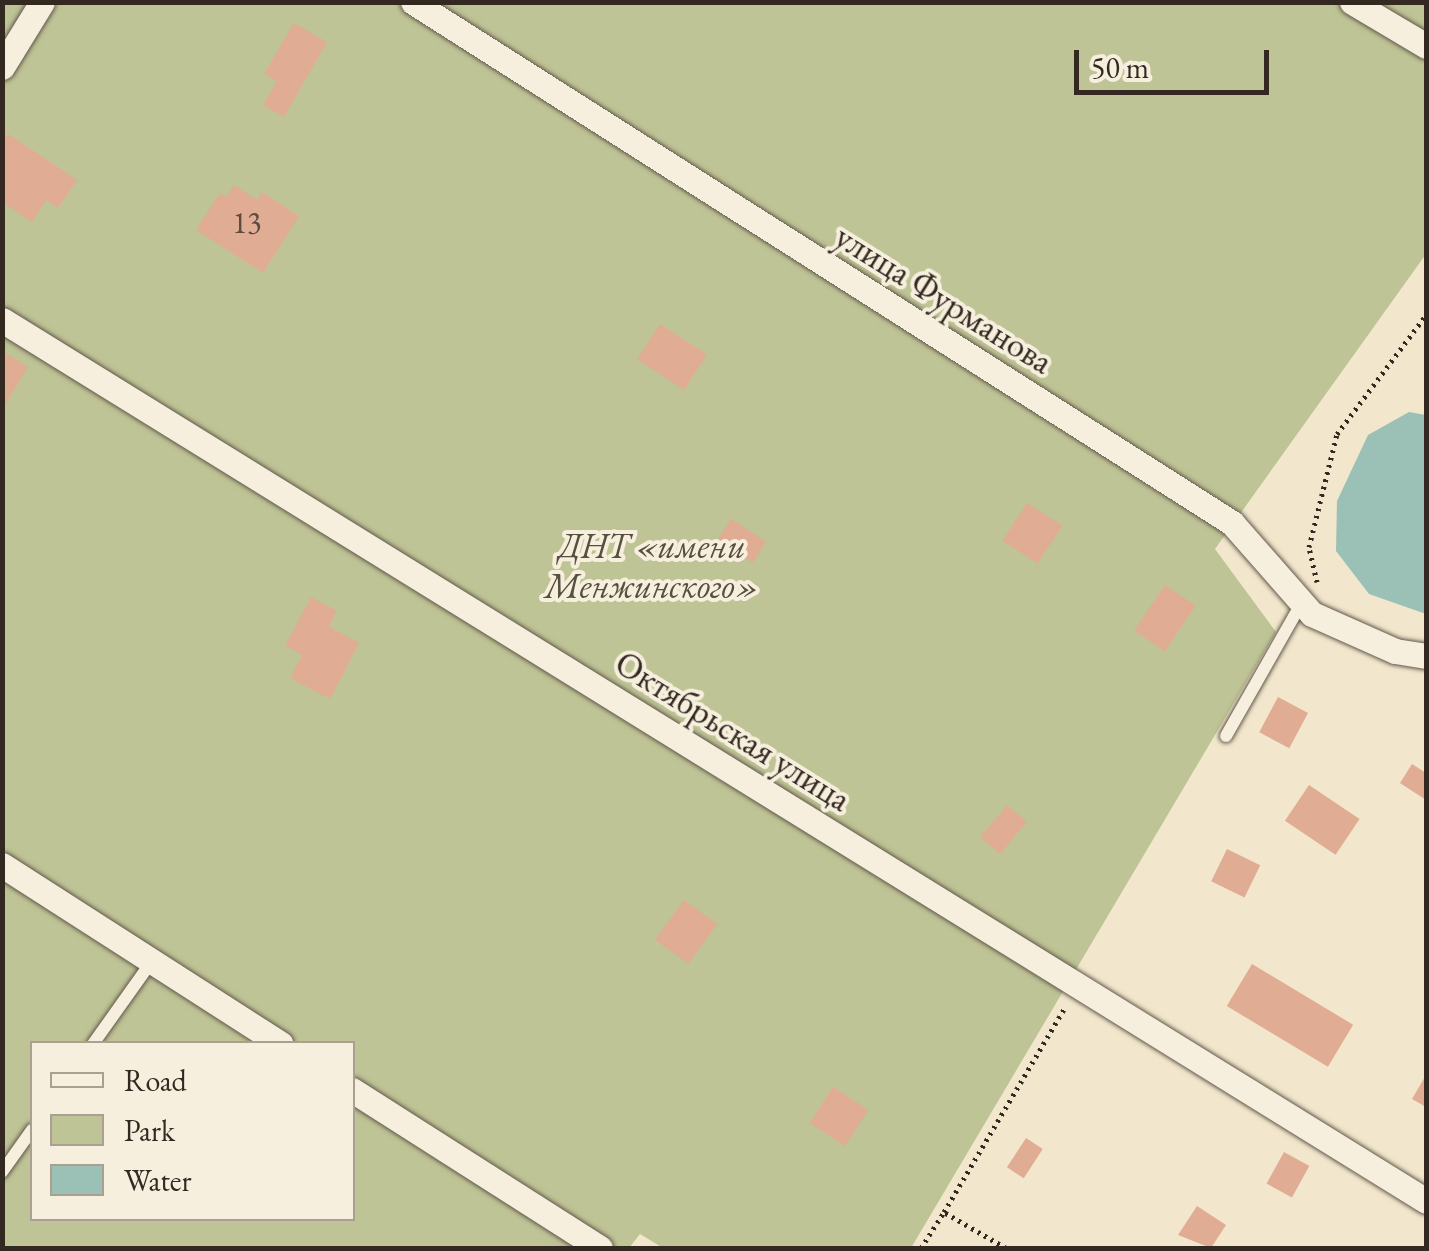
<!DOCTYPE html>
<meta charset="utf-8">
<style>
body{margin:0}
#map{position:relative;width:1429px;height:1251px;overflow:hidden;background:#f2e7cc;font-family:"EB Garamond",serif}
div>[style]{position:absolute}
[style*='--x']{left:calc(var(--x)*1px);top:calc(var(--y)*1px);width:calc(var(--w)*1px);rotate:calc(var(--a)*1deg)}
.green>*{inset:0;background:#bec495}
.water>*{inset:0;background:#9bc0b5}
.building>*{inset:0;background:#e0ac93;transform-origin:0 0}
.path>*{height:5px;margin-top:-2.5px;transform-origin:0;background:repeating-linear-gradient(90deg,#332921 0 2.5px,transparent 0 7.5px)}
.roads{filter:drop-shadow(0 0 2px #63584c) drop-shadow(0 0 2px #63584c)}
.lane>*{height:12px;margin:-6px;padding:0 6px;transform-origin:6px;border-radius:6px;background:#f7efde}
.street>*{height:25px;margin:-12.5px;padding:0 12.5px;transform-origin:12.5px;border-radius:12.5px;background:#f7efde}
span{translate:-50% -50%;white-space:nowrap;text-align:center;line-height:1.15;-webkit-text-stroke:8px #f7efde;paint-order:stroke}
.number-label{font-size:30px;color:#5e4a3e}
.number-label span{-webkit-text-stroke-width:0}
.street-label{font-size:35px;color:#332921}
.park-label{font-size:35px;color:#56503e;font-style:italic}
.frame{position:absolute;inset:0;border:5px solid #332921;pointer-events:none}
.legend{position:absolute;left:30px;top:1041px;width:325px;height:180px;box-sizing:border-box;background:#f7efde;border:2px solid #a9a092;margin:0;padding:12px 18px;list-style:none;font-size:30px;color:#332921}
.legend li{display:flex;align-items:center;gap:20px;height:50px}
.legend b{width:50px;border:2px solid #a9a092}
.scale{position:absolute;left:1074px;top:50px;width:195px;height:45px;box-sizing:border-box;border:5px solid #332921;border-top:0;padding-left:12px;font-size:30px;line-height:35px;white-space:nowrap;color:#332921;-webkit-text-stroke:8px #f7efde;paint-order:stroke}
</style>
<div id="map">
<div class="green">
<div style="clip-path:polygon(evenodd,2px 3px,1426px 3px,1426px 254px,1215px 549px,1276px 632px,911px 1248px,663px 1248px,640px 1234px,629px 1248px,3px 1248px,2px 3px,32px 1044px,352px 1044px,352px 1218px,32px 1218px,32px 1044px)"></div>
</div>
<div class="water">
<div style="clip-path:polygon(1409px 412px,1426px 415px,1426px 614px,1369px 594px,1336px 551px,1337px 501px,1368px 435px)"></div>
</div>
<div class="building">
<div style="clip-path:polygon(294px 23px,327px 42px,284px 117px,263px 105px,277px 81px,264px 74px)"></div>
<div style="clip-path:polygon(8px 134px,77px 180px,58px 208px,46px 200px,32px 222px,2px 202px,2px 142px)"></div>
<div style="clip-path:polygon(234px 185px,257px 200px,262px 192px,299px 216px,263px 273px,196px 230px,220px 193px,226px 197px)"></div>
<div style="left:660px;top:324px;width:56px;height:42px;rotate:33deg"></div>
<div style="clip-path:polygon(2px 351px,28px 367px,2px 410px)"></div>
<div style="left:1027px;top:503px;width:42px;height:45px;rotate:33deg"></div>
<div style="left:731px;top:519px;width:42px;height:25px;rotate:33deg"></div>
<div style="left:1165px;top:585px;width:37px;height:55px;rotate:34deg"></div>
<div style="clip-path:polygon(311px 597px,337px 611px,329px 627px,359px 643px,330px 699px,290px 678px,302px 655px,285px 646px)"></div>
<div style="left:1278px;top:697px;width:34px;height:40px;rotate:28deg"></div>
<div style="clip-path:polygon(1412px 764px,1426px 773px,1426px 800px,1400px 783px)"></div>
<div style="left:1309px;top:785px;width:61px;height:43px;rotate:34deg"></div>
<div style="left:1007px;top:805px;width:26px;height:42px;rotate:40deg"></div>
<div style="left:1227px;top:849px;width:37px;height:36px;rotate:26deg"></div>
<div style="left:684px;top:900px;width:41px;height:49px;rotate:36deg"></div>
<div style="left:1252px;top:964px;width:118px;height:49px;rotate:31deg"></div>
<div style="clip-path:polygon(1426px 1075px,1426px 1107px,1412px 1099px)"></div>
<div style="left:833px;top:1087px;width:42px;height:43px;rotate:33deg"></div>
<div style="left:1026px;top:1138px;width:20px;height:35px;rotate:33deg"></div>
<div style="left:1284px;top:1152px;width:29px;height:36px;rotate:29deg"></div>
<div style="clip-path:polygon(1197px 1206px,1226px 1225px,1211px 1248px,1178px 1235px)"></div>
</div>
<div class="path">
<div style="--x:1317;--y:582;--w:36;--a:-103"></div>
<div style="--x:1309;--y:547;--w:116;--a:-76.1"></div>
<div style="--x:1337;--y:434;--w:149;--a:-53.2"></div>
<div style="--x:921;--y:1248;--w:43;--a:-57.4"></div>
<div style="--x:1006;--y:1248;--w:72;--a:-149.9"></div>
<div style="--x:944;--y:1212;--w:239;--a:-59.4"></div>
</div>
<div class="roads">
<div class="lane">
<div style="--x:1226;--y:736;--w:152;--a:-60.4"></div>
<div style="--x:93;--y:1044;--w:102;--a:-54.6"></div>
<div style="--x:2;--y:1172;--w:52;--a:-54.5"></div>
</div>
<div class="street">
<div style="--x:413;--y:2;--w:971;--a:32.46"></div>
<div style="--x:1232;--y:523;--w:121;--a:48.7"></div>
<div style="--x:1312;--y:614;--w:91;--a:24"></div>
<div style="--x:1395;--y:651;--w:31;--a:9"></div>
<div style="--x:1352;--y:2;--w:86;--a:30.7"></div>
<div style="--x:2;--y:67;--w:76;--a:-58.4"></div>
<div style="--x:2;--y:320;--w:1674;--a:31.74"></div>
<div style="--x:2;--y:865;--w:331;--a:32.7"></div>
<div style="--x:352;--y:1090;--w:294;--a:32.5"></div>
</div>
</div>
<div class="number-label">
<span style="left:247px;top:223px">13</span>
</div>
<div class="street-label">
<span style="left:944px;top:299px;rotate:32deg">улица Фурманова</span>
<span style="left:733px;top:731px;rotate:32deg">Октябрьская улица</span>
</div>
<div class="park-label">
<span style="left:652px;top:566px">ДНТ «имени<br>Менжинского»</span>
</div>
<div class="frame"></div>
<ul class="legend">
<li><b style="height:12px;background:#f7efde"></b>Road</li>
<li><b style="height:28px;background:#bec495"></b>Park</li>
<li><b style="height:28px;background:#9bc0b5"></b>Water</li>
</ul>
<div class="scale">50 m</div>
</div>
